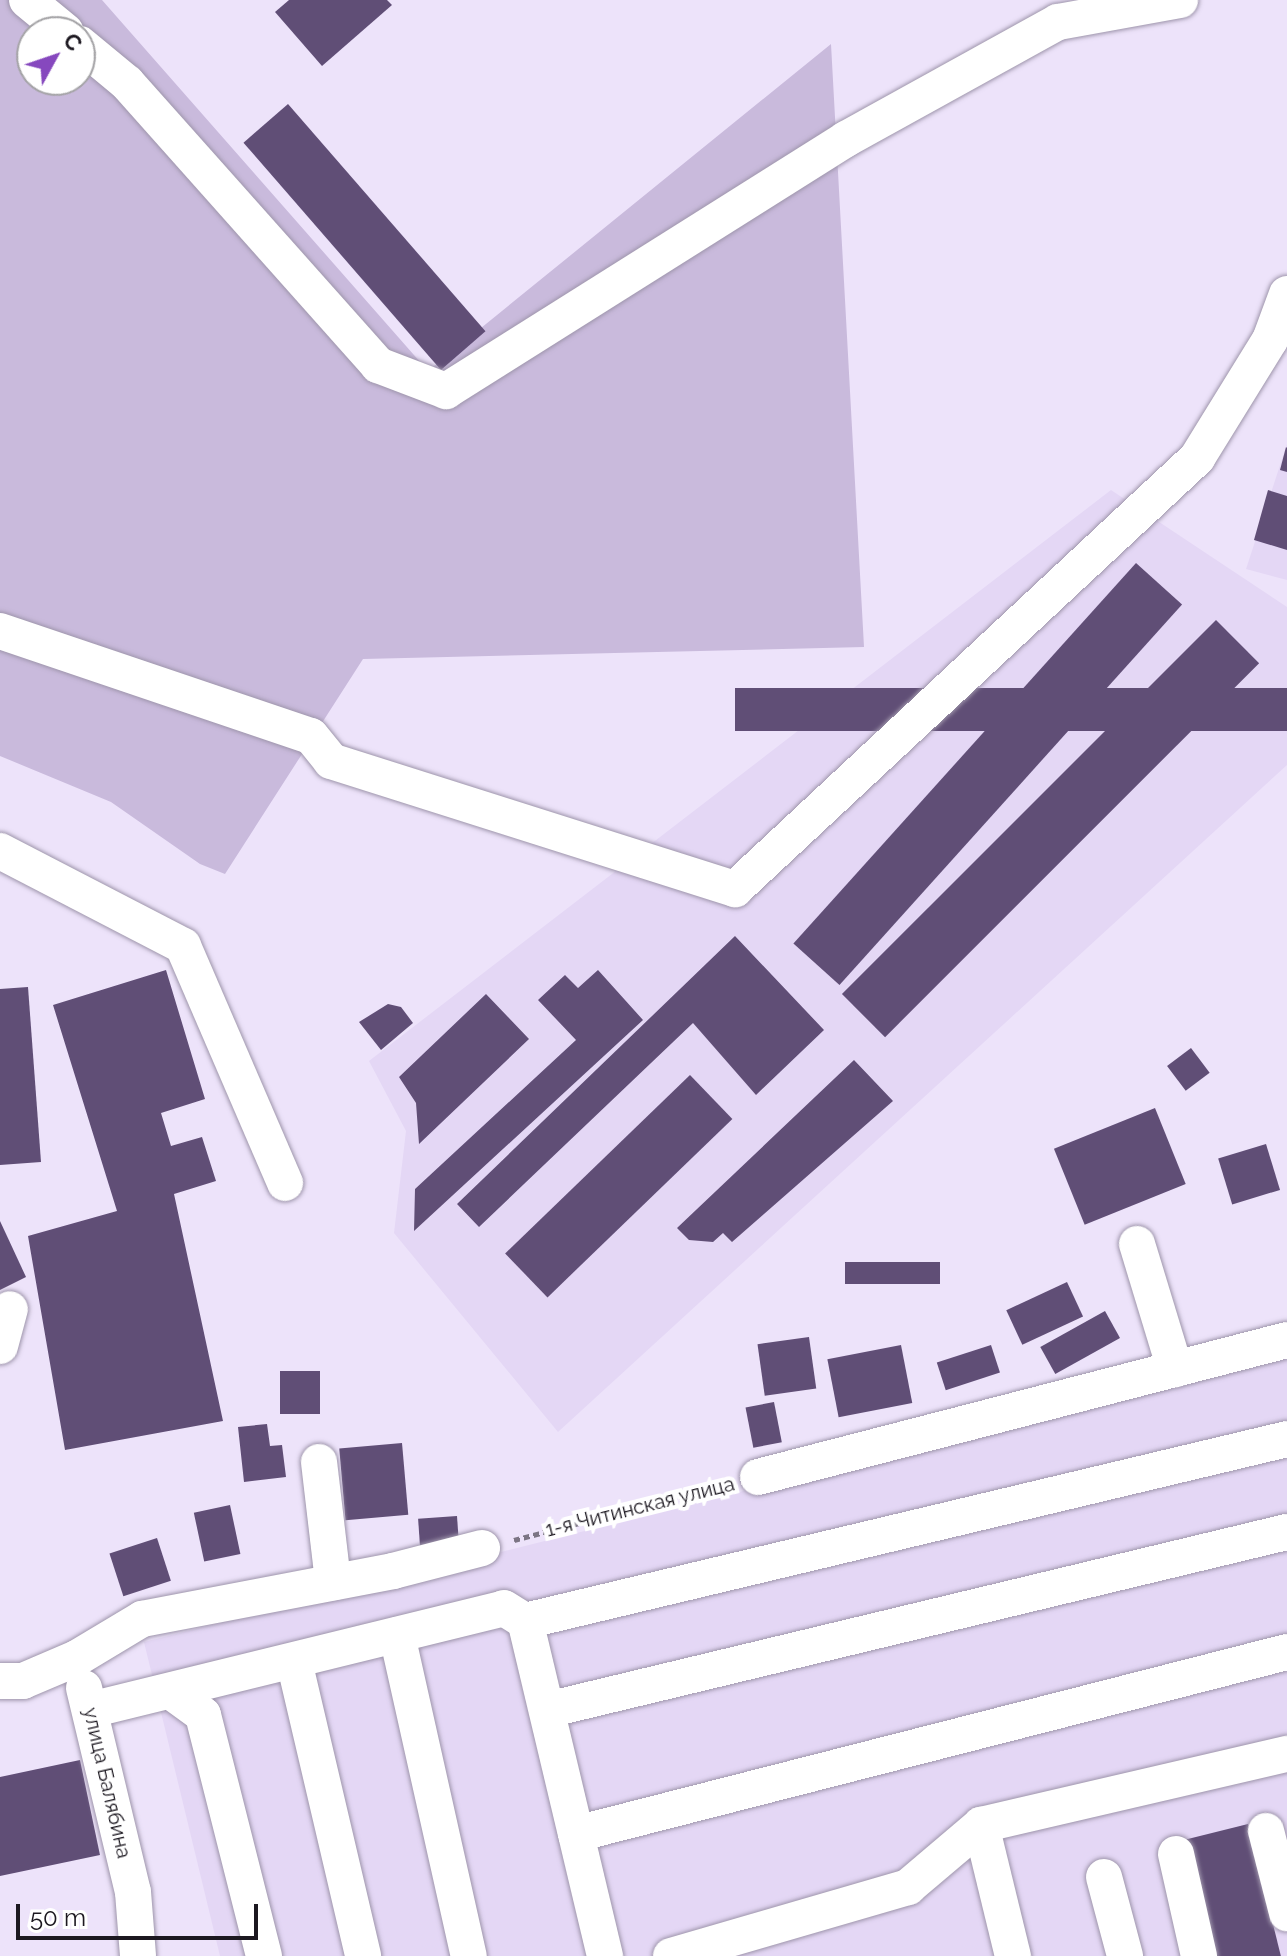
<!DOCTYPE html>
<meta charset="utf-8">
<style>
body{margin:0}
#map{position:relative;width:1287px;height:1956px;overflow:hidden;background:#ede3fa;font-family:Raleway,sans-serif}
div>[style]{position:absolute}
[style*='--x']{left:calc(var(--x)*1px);top:calc(var(--y)*1px);width:calc(var(--w)*1px);rotate:calc(var(--a)*1deg)}
.built>*{inset:0;background:#e4d7f5}
.green>*{inset:0;background:#c9badc}
.building>*{inset:0;background:#604e76;transform-origin:0 0}
.path>*{height:5px;margin-top:-2.5px;transform-origin:0;background:repeating-linear-gradient(90deg,#7c7584 0 6px,transparent 0 10px)}
.roads{filter:drop-shadow(0 0 2px #9e95ab) drop-shadow(0 0 2px #9e95ab)}
.minor>*{height:36px;margin:-18px;padding:0 18px;transform-origin:18px;border-radius:18px;background:#fff}
span{translate:-50% -50%;white-space:nowrap;text-align:center;line-height:1.15;-webkit-text-stroke:8px #fff;paint-order:stroke}
.street-label{font-size:20px;color:#1c1820}
.north{position:absolute;left:16px;top:16px;width:80px;height:80px;box-sizing:border-box;background:#fff;border:2px solid #a4a3a6;border-radius:50%;rotate:50deg;font-size:22px;font-weight:700;line-height:32px;text-align:center;color:#1c1820}
.north::after{content:'';display:block;margin:auto;width:28px;height:36px;background:#8648be;clip-path:polygon(50% 0,100% 100%,50% 72%,0 100%)}
.scale{position:absolute;left:16px;top:1904px;width:242px;height:36px;box-sizing:border-box;border:4px solid #1c1820;border-top:0;padding-left:10px;font-size:24px;line-height:28px;white-space:nowrap;color:#1c1820;-webkit-text-stroke:6px #fff;paint-order:stroke}
</style>
<div id="map">
<div class="built">
<div style="clip-path:polygon(1287px 444px,1287px 580px,1246px 569px)"></div>
<div style="clip-path:polygon(1111px 490px,1287px 607px,1287px 765px,558px 1432px,394px 1233px,406px 1131px,369px 1061px)"></div>
<div style="clip-path:polygon(1287px 1354px,1287px 1956px,220px 1956px,144px 1642px)"></div>
</div>
<div class="green">
<div style="clip-path:polygon(evenodd,0 0,102px 0,428px 371px,831px 44px,864px 647px,363px 659px,225px 874px,200px 864px,111px 802px,0 756px,0 0,32px 32px,80px 32px,80px 80px,32px 80px,32px 32px)"></div>
</div>
<div class="building">
<div style="clip-path:polygon(289px 0,387px 0,392px 5px,322px 66px,275px 12px)"></div>
<div style="left:288px;top:104px;width:301px;height:59px;rotate:49deg"></div>
<div style="clip-path:polygon(1286px 447px,1287px 448px,1287px 472px,1280px 470px)"></div>
<div style="clip-path:polygon(1268px 490px,1287px 496px,1287px 550px,1254px 540px)"></div>
<div style="left:1136px;top:563px;width:62px;height:512px;rotate:42deg"></div>
<div style="left:1216px;top:620px;width:61px;height:529px;rotate:45deg"></div>
<div style="left:1287px;top:688px;width:43px;height:552px;rotate:90deg"></div>
<div style="clip-path:polygon(735px 936px,824px 1030px,756px 1095px,693px 1023px,479px 1227px,457px 1204px)"></div>
<div style="clip-path:polygon(166px 970px,205px 1099px,161px 1113px,171px 1146px,202px 1137px,216px 1181px,174px 1194px,223px 1421px,65px 1450px,28px 1236px,117px 1211px,53px 1005px)"></div>
<div style="clip-path:polygon(598px 970px,643px 1020px,414px 1231px,415px 1189px,576px 1040px,538px 1000px,565px 975px,578px 988px)"></div>
<div style="clip-path:polygon(28px 987px,41px 1162px,0 1165px,0 989px)"></div>
<div style="clip-path:polygon(486px 994px,529px 1039px,419px 1144px,416px 1103px,399px 1077px)"></div>
<div style="clip-path:polygon(388px 1004px,401px 1007px,413px 1023px,381px 1050px,359px 1022px)"></div>
<div style="left:1191px;top:1048px;width:31px;height:30px;rotate:53deg"></div>
<div style="clip-path:polygon(854px 1060px,893px 1101px,732px 1242px,723px 1233px,713px 1242px,689px 1240px,677px 1228px)"></div>
<div style="left:690px;top:1075px;width:61px;height:257px;rotate:46deg"></div>
<div style="left:1155px;top:1108px;width:82px;height:109px;rotate:68deg"></div>
<div style="left:1266px;top:1144px;width:48px;height:50px;rotate:73deg"></div>
<div style="clip-path:polygon(0 1221px,26px 1277px,0 1290px)"></div>
<div style="left:845px;top:1262px;width:95px;height:22px"></div>
<div style="left:1067px;top:1282px;width:38px;height:67px;rotate:65deg"></div>
<div style="left:1105px;top:1311px;width:31px;height:74px;rotate:61deg"></div>
<div style="left:809px;top:1337px;width:52px;height:52px;rotate:82deg"></div>
<div style="left:901px;top:1345px;width:59px;height:75px;rotate:79deg"></div>
<div style="left:991px;top:1345px;width:29px;height:57px;rotate:72deg"></div>
<div style="left:280px;top:1371px;width:40px;height:43px"></div>
<div style="left:774px;top:1402px;width:41px;height:29px;rotate:79deg"></div>
<div style="clip-path:polygon(267px 1424px,270px 1446px,282px 1445px,286px 1477px,244px 1482px,238px 1427px)"></div>
<div style="left:402px;top:1443px;width:72px;height:63px;rotate:85deg"></div>
<div style="left:230px;top:1505px;width:50px;height:37px;rotate:78deg"></div>
<div style="left:457px;top:1516px;width:31px;height:39px;rotate:86deg"></div>
<div style="left:157px;top:1538px;width:45px;height:50px;rotate:72deg"></div>
<div style="clip-path:polygon(80px 1760px,100px 1855px,0 1876px,0 1777px)"></div>
<div style="left:1248px;top:1824px;width:136px;height:63px;rotate:76deg"></div>
</div>
<div class="path">
<div style="--x:514;--y:1540;--w:222;--a:-14.6"></div>
</div>
<div class="roads">
<div class="minor">
<div style="--x:27;--y:0;--w:50;--a:39.4"></div>
<div style="--x:80;--y:44;--w:61;--a:39.7"></div>
<div style="--x:127;--y:83;--w:378;--a:48.3"></div>
<div style="--x:378;--y:365;--w:73;--a:20.9"></div>
<div style="--x:446;--y:391;--w:473;--a:-32.2"></div>
<div style="--x:846;--y:139;--w:242;--a:-28.9"></div>
<div style="--x:1058;--y:22;--w:124;--a:-10.2"></div>
<div style="--x:0;--y:631;--w:328;--a:18.7"></div>
<div style="--x:311;--y:736;--w:32;--a:51"></div>
<div style="--x:331;--y:761;--w:424;--a:17.6"></div>
<div style="--x:735;--y:889;--w:632;--a:-43.01"></div>
<div style="--x:1197;--y:458;--w:139;--a:-58.3"></div>
<div style="--x:1270;--y:340;--w:49;--a:-69.7"></div>
<div style="--x:0;--y:851;--w:206;--a:27.4"></div>
<div style="--x:183;--y:946;--w:258;--a:66.7"></div>
<div style="--x:1137;--y:1244;--w:131;--a:73.1"></div>
<div style="--x:0;--y:1346;--w:38;--a:-75"></div>
<div style="--x:319;--y:1462;--w:121;--a:83.3"></div>
<div style="--x:758;--y:1477;--w:546;--a:-14.52"></div>
<div style="--x:397;--y:1635;--w:329;--a:77.4"></div>
<div style="--x:294;--y:1661;--w:303;--a:76.8"></div>
<div style="--x:0;--y:1681;--w:23;--a:0"></div>
<div style="--x:23;--y:1681;--w:59;--a:-23.1"></div>
<div style="--x:77;--y:1658;--w:76;--a:-31"></div>
<div style="--x:142;--y:1619;--w:256;--a:-10.8"></div>
<div style="--x:393;--y:1571;--w:92;--a:-14.5"></div>
<div style="--x:84;--y:1688;--w:210;--a:76.5"></div>
<div style="--x:133;--y:1892;--w:64;--a:85.5"></div>
<div style="--x:173;--y:1693;--w:37;--a:36"></div>
<div style="--x:203;--y:1715;--w:249;--a:75.8"></div>
<div style="--x:90;--y:1710;--w:426;--a:-13.8"></div>
<div style="--x:504;--y:1608;--w:25;--a:32"></div>
<div style="--x:547;--y:1710;--w:761;--a:-13.53"></div>
<div style="--x:981;--y:1825;--w:135;--a:76.3"></div>
<div style="--x:1266;--y:1831;--w:85;--a:75.6"></div>
<div style="--x:576;--y:1834;--w:734;--a:-14.36"></div>
<div style="--x:1176;--y:1854;--w:105;--a:77.3"></div>
<div style="--x:1104;--y:1877;--w:82;--a:75.1"></div>
<div style="--x:605;--y:1956;--w:344;--a:-103.4"></div>
<div style="--x:525;--y:1621;--w:783;--a:-13.43"></div>
<div style="--x:671;--y:1956;--w:247;--a:-16.2"></div>
<div style="--x:908;--y:1887;--w:96;--a:-40.3"></div>
<div style="--x:981;--y:1825;--w:314;--a:-13.1"></div>
</div>
</div>
<div class="street-label">
<span style="left:640px;top:1507px;rotate:-14deg">1-я Читинская улица</span>
<span style="left:107px;top:1783px;rotate:77deg">улица Балябина</span>
</div>
<div class="north">С</div>
<div class="scale">50 m</div>
</div>
